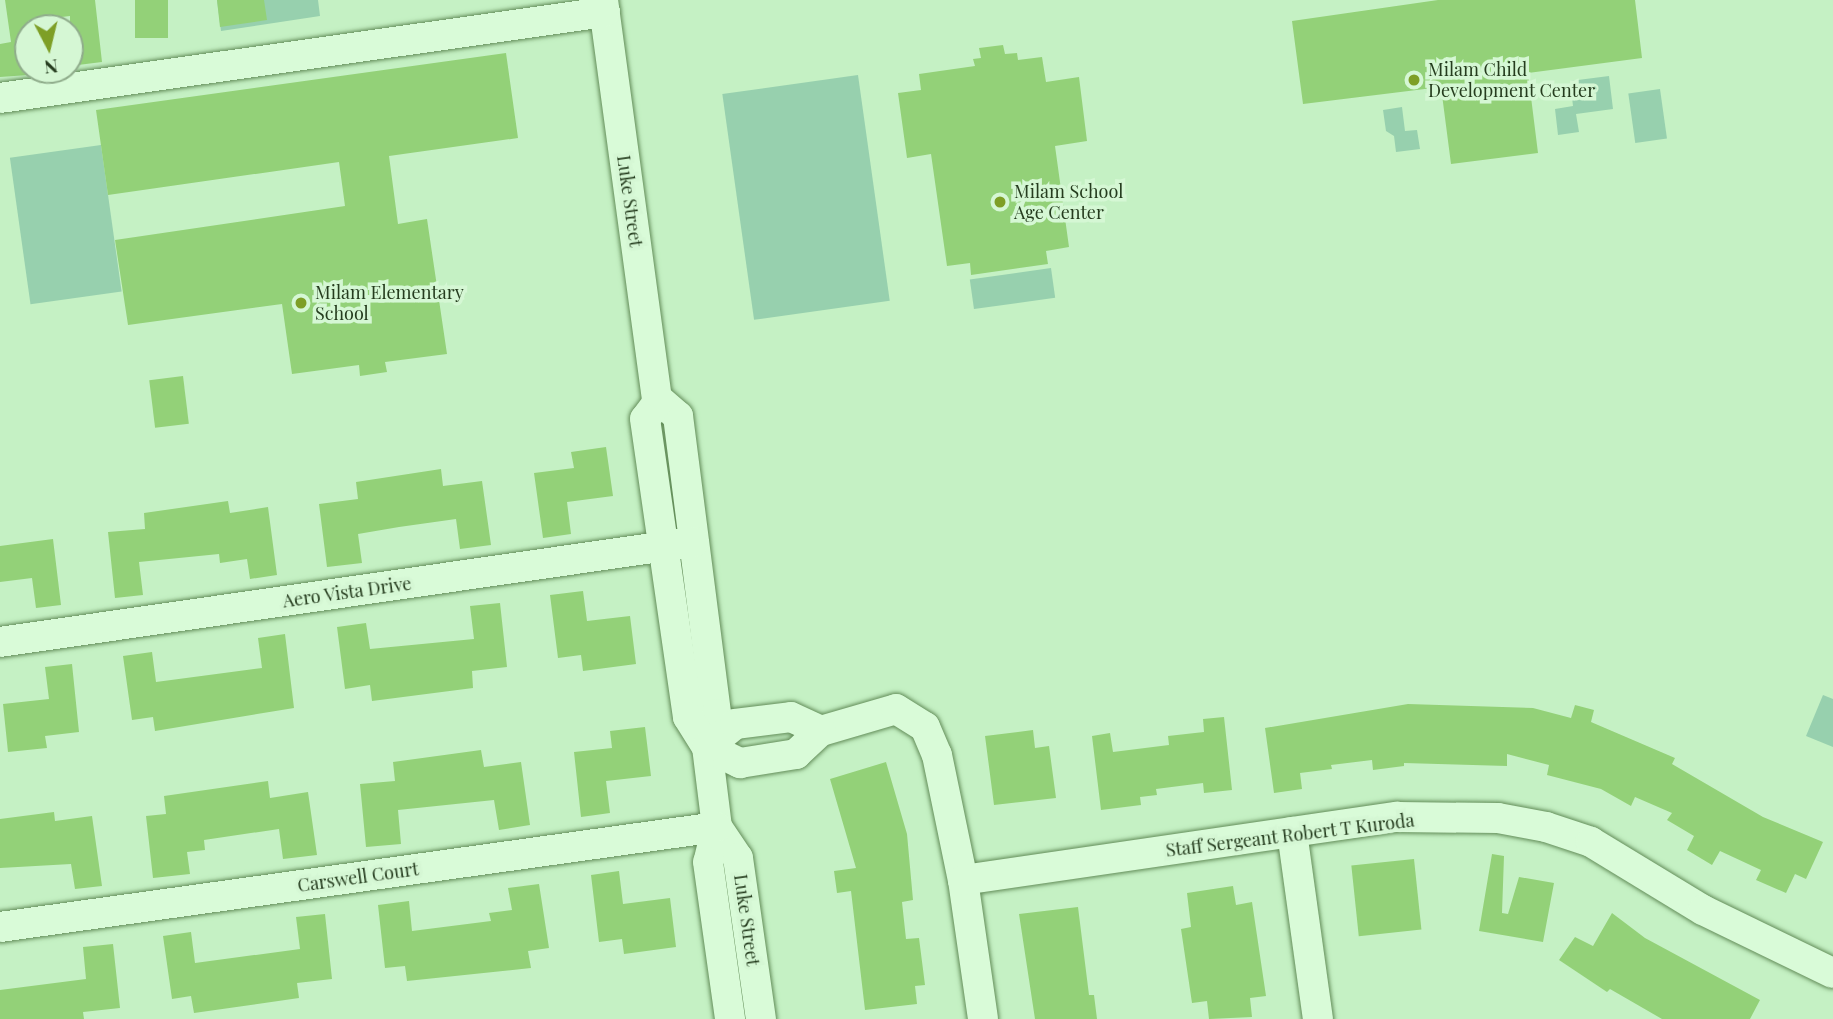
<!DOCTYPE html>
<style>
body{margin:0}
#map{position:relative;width:1833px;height:1019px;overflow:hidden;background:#c5f1c4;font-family:"Playfair Display",serif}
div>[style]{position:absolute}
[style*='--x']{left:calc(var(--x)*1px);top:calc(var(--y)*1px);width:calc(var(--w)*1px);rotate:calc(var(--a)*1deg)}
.green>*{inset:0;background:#97d0ae;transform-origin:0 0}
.building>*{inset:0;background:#93d178;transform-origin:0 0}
.roads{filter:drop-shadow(0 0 2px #638d59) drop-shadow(0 0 2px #638d59)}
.minor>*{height:30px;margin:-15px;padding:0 15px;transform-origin:15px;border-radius:15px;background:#d9fbd8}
.dots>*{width:19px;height:19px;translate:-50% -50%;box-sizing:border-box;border:4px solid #d5f7d4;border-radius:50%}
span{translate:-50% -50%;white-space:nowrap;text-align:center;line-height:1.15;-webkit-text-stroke:7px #d5f7d4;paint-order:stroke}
.poi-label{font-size:18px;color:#253c1e}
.left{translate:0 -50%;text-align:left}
.street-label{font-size:18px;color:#253c1e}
.north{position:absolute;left:14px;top:14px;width:70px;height:70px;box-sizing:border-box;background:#d5f7d4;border:2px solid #8fac8b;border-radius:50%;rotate:173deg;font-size:19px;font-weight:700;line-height:28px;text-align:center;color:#253c1e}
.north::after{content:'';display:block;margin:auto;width:24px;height:32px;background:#7e9f26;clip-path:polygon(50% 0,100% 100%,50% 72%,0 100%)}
</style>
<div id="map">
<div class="green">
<div style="clip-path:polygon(217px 0,318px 0,320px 16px,221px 31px)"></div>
<div style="left:858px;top:75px;width:228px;height:137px;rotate:82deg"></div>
<div style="clip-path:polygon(1609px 76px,1613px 109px,1576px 114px,1579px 132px,1558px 135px,1555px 109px,1573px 106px,1570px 81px)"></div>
<div style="left:1660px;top:89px;width:50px;height:32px;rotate:82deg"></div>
<div style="clip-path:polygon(1402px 107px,1405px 131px,1417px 130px,1420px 149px,1396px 152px,1394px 136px,1386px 131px,1383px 110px)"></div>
<div style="left:101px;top:145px;width:148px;height:92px;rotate:82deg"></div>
<div style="left:1051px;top:268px;width:30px;height:82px;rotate:82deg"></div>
<div style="clip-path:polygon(1823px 695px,1833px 699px,1833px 747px,1806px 736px)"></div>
</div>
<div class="building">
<div style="clip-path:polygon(5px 0,95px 0,102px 62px,70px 66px,70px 16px,28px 21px,28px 75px,0 77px,0 44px,11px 42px)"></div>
<div style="left:135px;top:0;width:33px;height:38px"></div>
<div style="clip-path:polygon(217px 0,264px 0,267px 20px,220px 27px)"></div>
<div style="clip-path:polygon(1438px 0,1635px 0,1642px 58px,1528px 73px,1538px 153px,1451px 164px,1441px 87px,1303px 104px,1292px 21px)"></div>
<div style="clip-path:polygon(1003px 45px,1005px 54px,1017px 53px,1018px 60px,1042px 57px,1046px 82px,1079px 77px,1087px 141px,1055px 146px,1069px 247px,1046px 251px,1048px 264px,971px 275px,970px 263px,947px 266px,931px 154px,907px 158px,898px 93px,921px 90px,919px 74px,975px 66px,973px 59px,981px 58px,979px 48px)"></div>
<div style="clip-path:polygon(506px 53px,518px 138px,389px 156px,398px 224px,427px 219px,447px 354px,385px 362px,387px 372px,360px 376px,359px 365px,292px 374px,282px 304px,128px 325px,115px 240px,345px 206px,339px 162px,108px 195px,96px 110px)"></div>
<div style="left:183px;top:376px;width:48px;height:34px;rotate:83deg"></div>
<div style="clip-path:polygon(606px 447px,613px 496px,567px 502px,571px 534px,543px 538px,534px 473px,574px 468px,571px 452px)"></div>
<div style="clip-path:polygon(441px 469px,443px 486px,482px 481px,491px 545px,460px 549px,456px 519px,399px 527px,358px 534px,362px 563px,327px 567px,319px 504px,358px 499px,356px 482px)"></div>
<div style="clip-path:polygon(228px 501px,230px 513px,268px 507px,277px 575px,250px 579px,247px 559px,220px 563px,219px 554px,139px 562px,143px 595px,115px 598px,108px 532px,145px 529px,144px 513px)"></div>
<div style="clip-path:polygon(53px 539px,61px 605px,36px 608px,32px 578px,0 582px,0 546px)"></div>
<div style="clip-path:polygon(583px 591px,587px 621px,630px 616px,636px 664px,583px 671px,581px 655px,558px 658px,550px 595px)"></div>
<div style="clip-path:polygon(500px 603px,507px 667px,472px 671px,473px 688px,372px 701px,370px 685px,345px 689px,337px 627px,366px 623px,370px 649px,474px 639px,470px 606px)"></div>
<div style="clip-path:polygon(285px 634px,294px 708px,155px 731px,153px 717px,132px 720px,123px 656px,152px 652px,156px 682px,262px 668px,258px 638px)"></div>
<div style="clip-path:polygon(72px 664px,79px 732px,45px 736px,47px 748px,8px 752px,3px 704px,49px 699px,45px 667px)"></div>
<div style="clip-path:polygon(1408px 704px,1533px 708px,1571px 718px,1575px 705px,1594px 710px,1591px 722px,1675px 758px,1672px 764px,1763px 817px,1823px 842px,1806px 879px,1795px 874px,1786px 893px,1756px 880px,1761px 870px,1720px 851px,1712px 865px,1687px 850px,1694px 836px,1667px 820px,1672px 813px,1635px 797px,1631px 806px,1601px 789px,1547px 775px,1549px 765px,1507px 754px,1507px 766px,1404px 763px,1404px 766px,1373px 770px,1372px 760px,1331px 765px,1332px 769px,1300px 773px,1302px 789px,1274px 793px,1265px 728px)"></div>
<div style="clip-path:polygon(1224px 717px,1232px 790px,1204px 793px,1203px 783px,1156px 789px,1157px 795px,1140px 797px,1141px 805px,1101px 810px,1092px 736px,1110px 733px,1113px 752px,1169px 745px,1168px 736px,1204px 732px,1203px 719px)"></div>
<div style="clip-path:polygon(645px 727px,651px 776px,606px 781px,610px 813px,581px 817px,574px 752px,612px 748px,610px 731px)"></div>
<div style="clip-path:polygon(1033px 730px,1035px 748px,1049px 746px,1056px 798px,994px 805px,985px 736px)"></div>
<div style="clip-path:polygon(481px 750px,484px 767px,521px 762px,530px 825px,499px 830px,494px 800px,398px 810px,401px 844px,366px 847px,360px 784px,395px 781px,393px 762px)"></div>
<div style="clip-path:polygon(886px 762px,907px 834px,913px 900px,902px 902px,906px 939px,919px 938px,925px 985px,915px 986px,917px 1004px,865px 1010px,851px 891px,837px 893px,834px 871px,856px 868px,830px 779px)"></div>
<div style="clip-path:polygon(268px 781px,270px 798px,308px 792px,317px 855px,283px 859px,279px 829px,204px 840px,205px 850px,187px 852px,190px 874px,153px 878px,146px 816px,166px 814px,164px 796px)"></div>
<div style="clip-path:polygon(54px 812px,55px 821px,92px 816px,102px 886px,75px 889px,71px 864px,0 868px,0 819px)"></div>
<div style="clip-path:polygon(1492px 854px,1504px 856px,1502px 913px,1508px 914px,1519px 877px,1554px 883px,1543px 942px,1479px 931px)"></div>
<div style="left:1414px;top:859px;width:71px;height:63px;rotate:84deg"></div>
<div style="clip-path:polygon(619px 871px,623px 904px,670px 898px,676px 947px,624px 954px,622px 939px,599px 942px,591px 875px)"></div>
<div style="clip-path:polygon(539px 884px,549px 948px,528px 951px,531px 968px,407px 981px,405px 966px,385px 968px,378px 905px,409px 901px,412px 931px,491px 921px,489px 913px,512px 910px,508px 888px)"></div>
<div style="clip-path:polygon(1233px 886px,1236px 905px,1252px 902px,1266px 996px,1250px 998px,1252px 1017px,1209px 1019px,1207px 1001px,1192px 1003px,1181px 929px,1191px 927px,1187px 893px)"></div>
<div style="clip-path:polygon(1078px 907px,1089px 995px,1094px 995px,1097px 1019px,1035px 1019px,1019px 914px)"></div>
<div style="clip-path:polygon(1612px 913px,1645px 938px,1760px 1000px,1750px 1019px,1662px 1019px,1610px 989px,1607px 992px,1559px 960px,1575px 937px,1593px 946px)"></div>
<div style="clip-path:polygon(325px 914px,332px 979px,297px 983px,299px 998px,194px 1013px,191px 996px,172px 999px,163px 936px,191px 932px,195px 963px,300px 949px,296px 917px)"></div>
<div style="clip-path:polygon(113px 944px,120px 1008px,83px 1012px,84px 1019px,0 1019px,0 990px,86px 979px,83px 947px)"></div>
</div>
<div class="roads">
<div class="minor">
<div style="--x:603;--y:0;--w:402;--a:82.3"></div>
<div style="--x:657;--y:398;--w:28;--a:41"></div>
<div style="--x:678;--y:416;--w:300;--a:82.7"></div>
<div style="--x:716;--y:714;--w:34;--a:105"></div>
<div style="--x:707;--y:747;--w:81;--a:82.9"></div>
<div style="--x:717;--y:827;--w:36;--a:104"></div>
<div style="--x:708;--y:862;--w:159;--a:82"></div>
<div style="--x:0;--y:98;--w:611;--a:-8.09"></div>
<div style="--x:658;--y:402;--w:21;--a:127"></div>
<div style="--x:645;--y:419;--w:301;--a:81.8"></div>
<div style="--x:688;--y:717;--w:36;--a:58"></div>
<div style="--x:0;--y:642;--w:701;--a:-8.2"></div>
<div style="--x:707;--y:747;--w:37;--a:26"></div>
<div style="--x:740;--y:763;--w:57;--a:-9.1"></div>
<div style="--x:796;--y:754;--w:34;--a:-43"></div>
<div style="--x:821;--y:731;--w:78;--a:-16.3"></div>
<div style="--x:896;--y:709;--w:34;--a:32"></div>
<div style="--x:925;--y:727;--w:30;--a:67"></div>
<div style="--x:937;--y:755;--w:128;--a:78.3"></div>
<div style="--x:963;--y:880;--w:140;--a:81.8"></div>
<div style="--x:707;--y:747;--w:36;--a:-39"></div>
<div style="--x:735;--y:724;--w:56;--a:-7.1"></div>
<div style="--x:791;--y:717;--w:33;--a:25"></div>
<div style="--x:717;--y:827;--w:37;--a:56"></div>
<div style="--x:738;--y:858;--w:163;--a:81.9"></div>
<div style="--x:1292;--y:832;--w:189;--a:82.1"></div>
<div style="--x:963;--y:880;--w:439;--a:-8.3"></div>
<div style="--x:1397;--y:817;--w:101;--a:0.6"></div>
<div style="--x:1498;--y:818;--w:49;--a:10.6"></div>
<div style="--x:1546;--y:827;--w:47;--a:18.4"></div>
<div style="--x:1591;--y:842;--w:131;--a:31.3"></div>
<div style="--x:1703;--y:910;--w:144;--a:25.9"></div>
<div style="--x:0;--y:927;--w:724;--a:-7.94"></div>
</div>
</div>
<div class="dots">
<div style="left:1414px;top:80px;background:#7e9f26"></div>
<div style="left:1000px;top:202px;background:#7e9f26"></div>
<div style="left:301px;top:303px;background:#7e9f26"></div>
</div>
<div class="poi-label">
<span class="left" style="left:1428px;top:80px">Milam Child<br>Development Center</span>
<span class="left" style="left:1014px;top:202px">Milam School<br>Age Center</span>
<span class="left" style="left:315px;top:303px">Milam Elementary<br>School</span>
</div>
<div class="street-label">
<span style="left:630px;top:201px;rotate:82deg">Luke Street</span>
<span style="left:347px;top:592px;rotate:-8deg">Aero Vista Drive</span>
<span style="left:1290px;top:835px;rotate:-7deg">Staff Sergeant Robert T Kuroda</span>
<span style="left:358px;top:877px;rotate:-8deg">Carswell Court</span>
<span style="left:747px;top:920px;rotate:82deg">Luke Street</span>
</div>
<div class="north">N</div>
</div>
